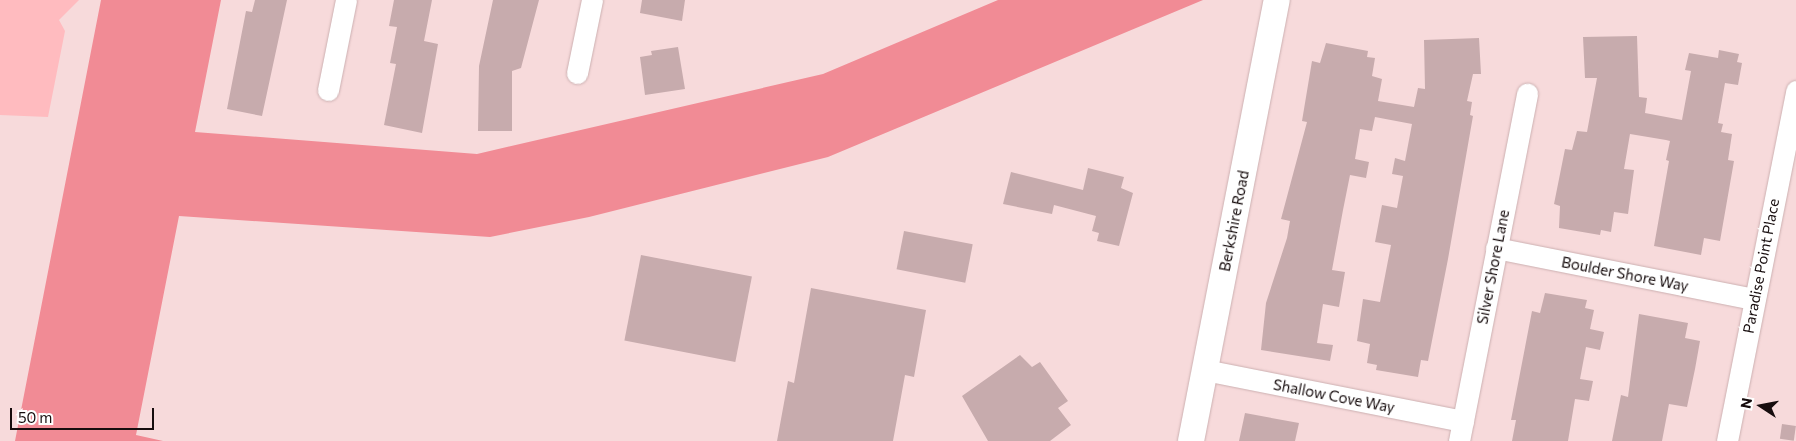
<!DOCTYPE html>
<style>
body{margin:0}
#map{position:relative;width:1796px;height:441px;overflow:hidden;background:#f7dadb;font-family:Commissioner,sans-serif}
div>[style]{position:absolute}
[style*='--x']{left:calc(var(--x)*1px);top:calc(var(--y)*1px);width:calc(var(--w)*1px);rotate:calc(var(--a)*1deg)}
.green>*{inset:0;background:#ffbbbf}
.water>*{inset:0;background:#f18b95}
.building>*{inset:0;background:#c7abad;transform-origin:0 0}
.roads{filter:drop-shadow(0 0 1px #ccb0b1) drop-shadow(0 0 1px #ccb0b1)}
.minor>*{height:21px;margin:-10.5px;padding:0 10.5px;transform-origin:10.5px;border-radius:10.5px;background:#fff}
.tertiary>*{height:26px;margin:-13px;padding:0 13px;transform-origin:13px;border-radius:13px;background:#fff}
span{translate:-50% -50%;white-space:nowrap;text-align:center;line-height:1.15;-webkit-text-stroke:4px #fff;paint-order:stroke}
.street-label{font-size:15px;color:#170d0e}
.north{position:absolute;left:1736px;top:381px;width:50px;height:50px;-webkit-text-stroke:4px #fff;paint-order:stroke;rotate:281deg;font-size:14px;font-weight:700;line-height:20px;text-align:center;color:#170d0e}
.north::after{content:'';display:block;margin:auto;width:18px;height:22px;background:#170d0e;clip-path:polygon(50% 0,100% 100%,50% 72%,0 100%)}
.scale{position:absolute;left:10px;top:408px;width:144px;height:22px;box-sizing:border-box;border:2px solid #170d0e;border-top:0;padding-left:6px;font-size:15px;line-height:18px;white-space:nowrap;color:#170d0e;-webkit-text-stroke:4px #fff;paint-order:stroke}
</style>
<div id="map">
<div class="green">
<div style="clip-path:polygon(0 0,79px 0,59px 20px,65px 31px,48px 117px,0 115px)"></div>
</div>
<div class="water">
<div style="clip-path:polygon(101px 0,221px 0,195px 132px,477px 154px,823px 74px,998px 0,1203px 0,828px 157px,589px 217px,490px 237px,179px 216px,136px 435px,163px 441px,15px 441px)"></div>
</div>
<div class="building">
<div style="clip-path:polygon(255px 0,287px 0,262px 116px,227px 109px,246px 11px,252px 12px)"></div>
<div style="clip-path:polygon(394px 0,432px 0,424px 41px,438px 44px,422px 133px,384px 125px,396px 64px,390px 63px,397px 27px,389px 26px)"></div>
<div style="clip-path:polygon(493px 0,539px 0,521px 68px,512px 71px,512px 131px,478px 131px,479px 66px)"></div>
<div style="clip-path:polygon(642px 0,685px 0,682px 21px,640px 13px)"></div>
<div style="clip-path:polygon(1637px 36px,1639px 97px,1647px 98px,1645px 113px,1682px 120px,1691px 71px,1685px 70px,1689px 53px,1718px 58px,1719px 50px,1739px 54px,1737px 62px,1742px 63px,1738px 85px,1725px 83px,1718px 123px,1723px 124px,1721px 132px,1732px 134px,1728px 160px,1734px 161px,1720px 241px,1704px 238px,1701px 255px,1654px 246px,1669px 161px,1666px 160px,1670px 141px,1666px 140px,1630px 134px,1624px 169px,1634px 170px,1628px 214px,1614px 212px,1611px 232px,1601px 230px,1600px 235px,1559px 228px,1560px 206px,1554px 204px,1565px 149px,1572px 150px,1577px 131px,1587px 132px,1597px 78px,1585px 78px,1583px 37px)"></div>
<div style="clip-path:polygon(1479px 38px,1481px 74px,1473px 74px,1467px 101px,1472px 102px,1470px 115px,1473px 116px,1448px 259px,1428px 361px,1421px 360px,1418px 377px,1376px 370px,1377px 365px,1367px 363px,1370px 344px,1357px 341px,1363px 299px,1380px 302px,1391px 245px,1375px 242px,1382px 205px,1397px 208px,1403px 176px,1392px 174px,1395px 158px,1405px 161px,1412px 124px,1375px 117px,1372px 131px,1360px 129px,1355px 159px,1369px 162px,1366px 178px,1350px 175px,1343px 210px,1332px 270px,1345px 272px,1339px 307px,1323px 304px,1317px 343px,1333px 345px,1330px 361px,1261px 350px,1266px 303px,1287px 238px,1290px 221px,1281px 219px,1307px 122px,1302px 121px,1312px 61px,1320px 63px,1326px 43px,1368px 51px,1367px 57px,1375px 58px,1372px 76px,1382px 79px,1378px 101px,1414px 107px,1418px 88px,1425px 89px,1424px 40px)"></div>
<div style="clip-path:polygon(678px 47px,685px 89px,645px 95px,640px 57px,652px 55px,651px 51px)"></div>
<div style="clip-path:polygon(1088px 168px,1124px 177px,1121px 188px,1133px 193px,1119px 246px,1097px 241px,1099px 233px,1092px 231px,1096px 216px,1054px 205px,1052px 214px,1003px 204px,1011px 172px,1083px 190px)"></div>
<div style="left:904px;top:231px;width:70px;height:39px;rotate:11deg"></div>
<div style="left:641px;top:255px;width:113px;height:87px;rotate:11deg"></div>
<div style="clip-path:polygon(811px 288px,926px 310px,914px 377px,905px 375px,893px 441px,777px 441px,788px 381px,794px 383px)"></div>
<div style="clip-path:polygon(1545px 293px,1587px 300px,1585px 308px,1594px 310px,1590px 329px,1604px 332px,1600px 350px,1586px 347px,1580px 379px,1593px 381px,1589px 401px,1575px 399px,1568px 441px,1512px 441px,1516px 420px,1511px 420px,1532px 311px,1540px 313px)"></div>
<div style="clip-path:polygon(1639px 314px,1688px 323px,1685px 338px,1700px 341px,1695px 369px,1687px 407px,1669px 404px,1662px 441px,1612px 441px,1621px 395px,1628px 397px)"></div>
<div style="clip-path:polygon(1020px 355px,1032px 367px,1040px 362px,1068px 401px,1058px 408px,1071px 425px,1050px 441px,988px 441px,962px 396px)"></div>
<div style="clip-path:polygon(1245px 413px,1299px 423px,1295px 441px,1239px 441px)"></div>
<div style="left:1782px;top:424px;width:14px;height:15px;rotate:8deg"></div>
</div>
<div class="roads">
<div class="minor">
<div style="--x:577;--y:73;--w:75;--a:-78.4"></div>
<div style="--x:328;--y:90;--w:92;--a:-78.7"></div>
<div style="--x:1496;--y:248;--w:263;--a:11.2"></div>
<div style="--x:1205;--y:370;--w:263;--a:11.2"></div>
<div style="--x:1459;--y:441;--w:354;--a:-78.9"></div>
<div style="--x:1727;--y:441;--w:357;--a:-78.8"></div>
</div>
<div class="tertiary">
<div style="--x:1191;--y:441;--w:449;--a:-79"></div>
</div>
</div>
<div class="street-label">
<span style="left:1234px;top:221px;rotate:-79deg">Berkshire Road</span>
<span style="left:1761px;top:266px;rotate:-79deg">Paradise Point Place</span>
<span style="left:1493px;top:267px;rotate:-79deg">Silver Shore Lane</span>
<span style="left:1625px;top:274px;rotate:11deg">Boulder Shore Way</span>
<span style="left:1334px;top:396px;rotate:11deg">Shallow Cove Way</span>
</div>
<div class="north">N</div>
<div class="scale">50 m</div>
</div>
